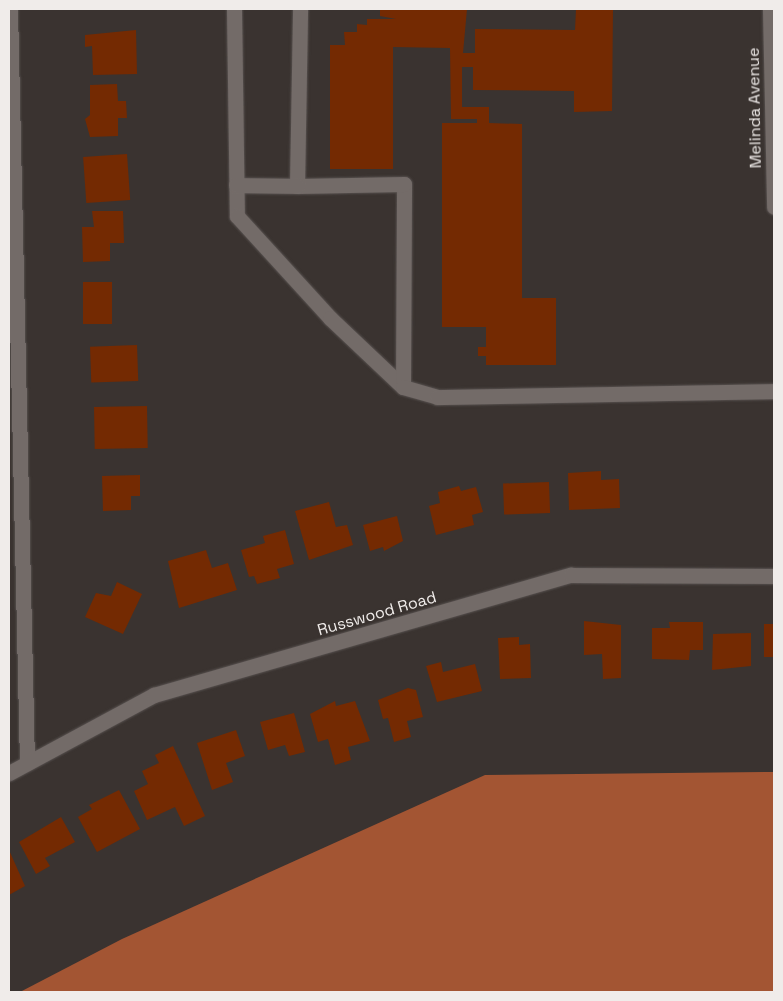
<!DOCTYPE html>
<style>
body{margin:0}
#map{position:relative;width:783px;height:1001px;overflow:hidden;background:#3a3330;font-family:"Space Grotesk",sans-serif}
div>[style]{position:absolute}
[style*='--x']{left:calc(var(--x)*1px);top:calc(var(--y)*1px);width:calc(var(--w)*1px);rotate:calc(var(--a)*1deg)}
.forest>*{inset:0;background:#a35533}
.building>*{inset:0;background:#742a02;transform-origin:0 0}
.roads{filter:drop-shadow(0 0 1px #57514f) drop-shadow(0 0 1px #57514f)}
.minor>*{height:15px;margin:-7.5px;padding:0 7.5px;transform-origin:7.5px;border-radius:7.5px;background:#736b68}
span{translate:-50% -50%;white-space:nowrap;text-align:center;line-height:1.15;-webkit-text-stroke:4px #3a3330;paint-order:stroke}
.street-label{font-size:16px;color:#f0ecea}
.frame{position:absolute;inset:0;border:10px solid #f0ecea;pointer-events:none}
</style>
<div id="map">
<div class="forest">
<div style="clip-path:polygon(774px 772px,774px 992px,20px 992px,122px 939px,485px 775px)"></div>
</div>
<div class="building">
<div style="clip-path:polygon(380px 9px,467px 9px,463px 53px,475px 53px,475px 29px,575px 30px,576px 9px,613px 9px,612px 111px,574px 112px,574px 91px,473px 90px,473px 67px,462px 67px,462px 107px,489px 107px,489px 123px,522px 124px,522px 298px,556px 298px,556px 365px,486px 365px,486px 356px,478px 356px,478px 347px,486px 347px,486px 327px,442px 327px,442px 123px,477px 123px,477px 119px,451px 119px,450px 48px,393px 47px,393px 169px,330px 169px,330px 45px,345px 45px,344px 32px,357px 32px,357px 24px,367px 25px,367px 19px,396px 19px,380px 16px)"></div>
<div style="clip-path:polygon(136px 30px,137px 74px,93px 75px,92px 46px,85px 47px,85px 35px)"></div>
<div style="clip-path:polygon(117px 84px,118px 101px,126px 101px,127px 118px,118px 118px,118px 136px,90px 137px,85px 119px,90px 115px,90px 85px)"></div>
<div style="left:127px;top:154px;width:46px;height:44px;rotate:86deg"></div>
<div style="clip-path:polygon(92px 211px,123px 211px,124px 243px,110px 243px,110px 261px,83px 262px,82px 227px,94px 227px)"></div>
<div style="left:83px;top:282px;width:29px;height:42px"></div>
<div style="left:137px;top:345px;width:36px;height:47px;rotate:88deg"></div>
<div style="left:147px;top:406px;width:42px;height:53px;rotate:89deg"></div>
<div style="clip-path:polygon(601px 471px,601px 480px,619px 479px,620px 508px,569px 510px,568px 473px)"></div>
<div style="clip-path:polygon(140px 475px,140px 496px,131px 496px,131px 510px,103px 511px,102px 476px)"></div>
<div style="left:549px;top:482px;width:31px;height:46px;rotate:88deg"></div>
<div style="clip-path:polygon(459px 486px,461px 491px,476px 487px,483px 512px,472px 515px,474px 525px,436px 535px,429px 506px,440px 503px,438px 492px)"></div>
<div style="clip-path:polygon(329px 502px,336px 527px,347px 525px,353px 545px,309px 560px,295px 511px)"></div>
<div style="clip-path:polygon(397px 516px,403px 541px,384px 551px,383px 547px,370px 551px,363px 525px)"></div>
<div style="clip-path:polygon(285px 530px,294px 564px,277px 569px,280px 578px,257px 584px,254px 576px,249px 577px,241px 550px,265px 543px,263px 536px)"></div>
<div style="clip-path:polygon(206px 550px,212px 568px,228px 563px,237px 590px,179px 608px,168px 561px)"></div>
<div style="clip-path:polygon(117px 582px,142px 594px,123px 634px,85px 617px,96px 593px,111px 596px)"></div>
<div style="clip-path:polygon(584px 621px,621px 625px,621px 678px,603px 679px,602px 654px,584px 655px)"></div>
<div style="clip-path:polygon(669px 622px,703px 622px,703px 650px,690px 650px,689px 660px,652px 659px,652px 628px,670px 628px)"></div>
<div style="left:764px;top:624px;width:10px;height:33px"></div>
<div style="clip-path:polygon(751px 633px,751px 666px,712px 670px,713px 634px)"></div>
<div style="clip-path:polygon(519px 637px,519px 645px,530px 644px,531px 678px,500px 679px,498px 638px)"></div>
<div style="clip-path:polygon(441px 662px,443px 672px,475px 664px,482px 691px,437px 702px,426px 666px)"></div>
<div style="clip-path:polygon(408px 688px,416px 690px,423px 717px,407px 721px,411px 737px,394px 742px,388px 718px,383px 719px,378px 700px)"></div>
<div style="clip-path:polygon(335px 701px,336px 706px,355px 701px,370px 741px,348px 747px,351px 760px,335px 765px,328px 739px,318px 742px,310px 714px)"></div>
<div style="clip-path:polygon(294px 713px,305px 752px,289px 756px,285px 745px,268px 750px,260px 722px)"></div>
<div style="clip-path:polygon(236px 730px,245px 756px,226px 763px,233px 782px,212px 790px,197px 743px)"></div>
<div style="clip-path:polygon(173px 746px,205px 816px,184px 826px,175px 807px,147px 820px,134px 791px,148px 784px,142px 771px,159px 763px,155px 755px)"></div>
<div style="clip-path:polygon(119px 790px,140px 829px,97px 852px,78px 817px,92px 809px,89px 805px)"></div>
<div style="clip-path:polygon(61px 817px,75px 842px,45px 858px,50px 866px,36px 874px,19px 842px)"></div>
<div style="clip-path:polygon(9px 850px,25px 886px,9px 895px)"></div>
</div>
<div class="roads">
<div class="minor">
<div style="--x:10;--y:9;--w:754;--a:88.71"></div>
<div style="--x:234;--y:9;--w:207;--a:89.2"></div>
<div style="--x:237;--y:216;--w:138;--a:47.6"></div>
<div style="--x:330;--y:318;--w:100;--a:43.4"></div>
<div style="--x:403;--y:387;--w:203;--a:-89.7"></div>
<div style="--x:404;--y:184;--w:107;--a:178.9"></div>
<div style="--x:297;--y:186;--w:177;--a:-89"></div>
<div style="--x:770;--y:9;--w:198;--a:88.8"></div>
<div style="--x:236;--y:185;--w:61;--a:0.9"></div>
<div style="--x:403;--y:387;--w:35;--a:16"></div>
<div style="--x:437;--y:397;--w:337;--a:-1"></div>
<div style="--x:9;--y:773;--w:165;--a:-28.3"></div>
<div style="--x:154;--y:695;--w:434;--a:-16.1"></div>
<div style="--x:571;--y:575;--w:203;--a:0.3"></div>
</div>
</div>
<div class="street-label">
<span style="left:755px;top:108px;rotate:-91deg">Melinda Avenue</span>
<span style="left:377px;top:614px;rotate:-16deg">Russwood Road</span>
</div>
<div class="frame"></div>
</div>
